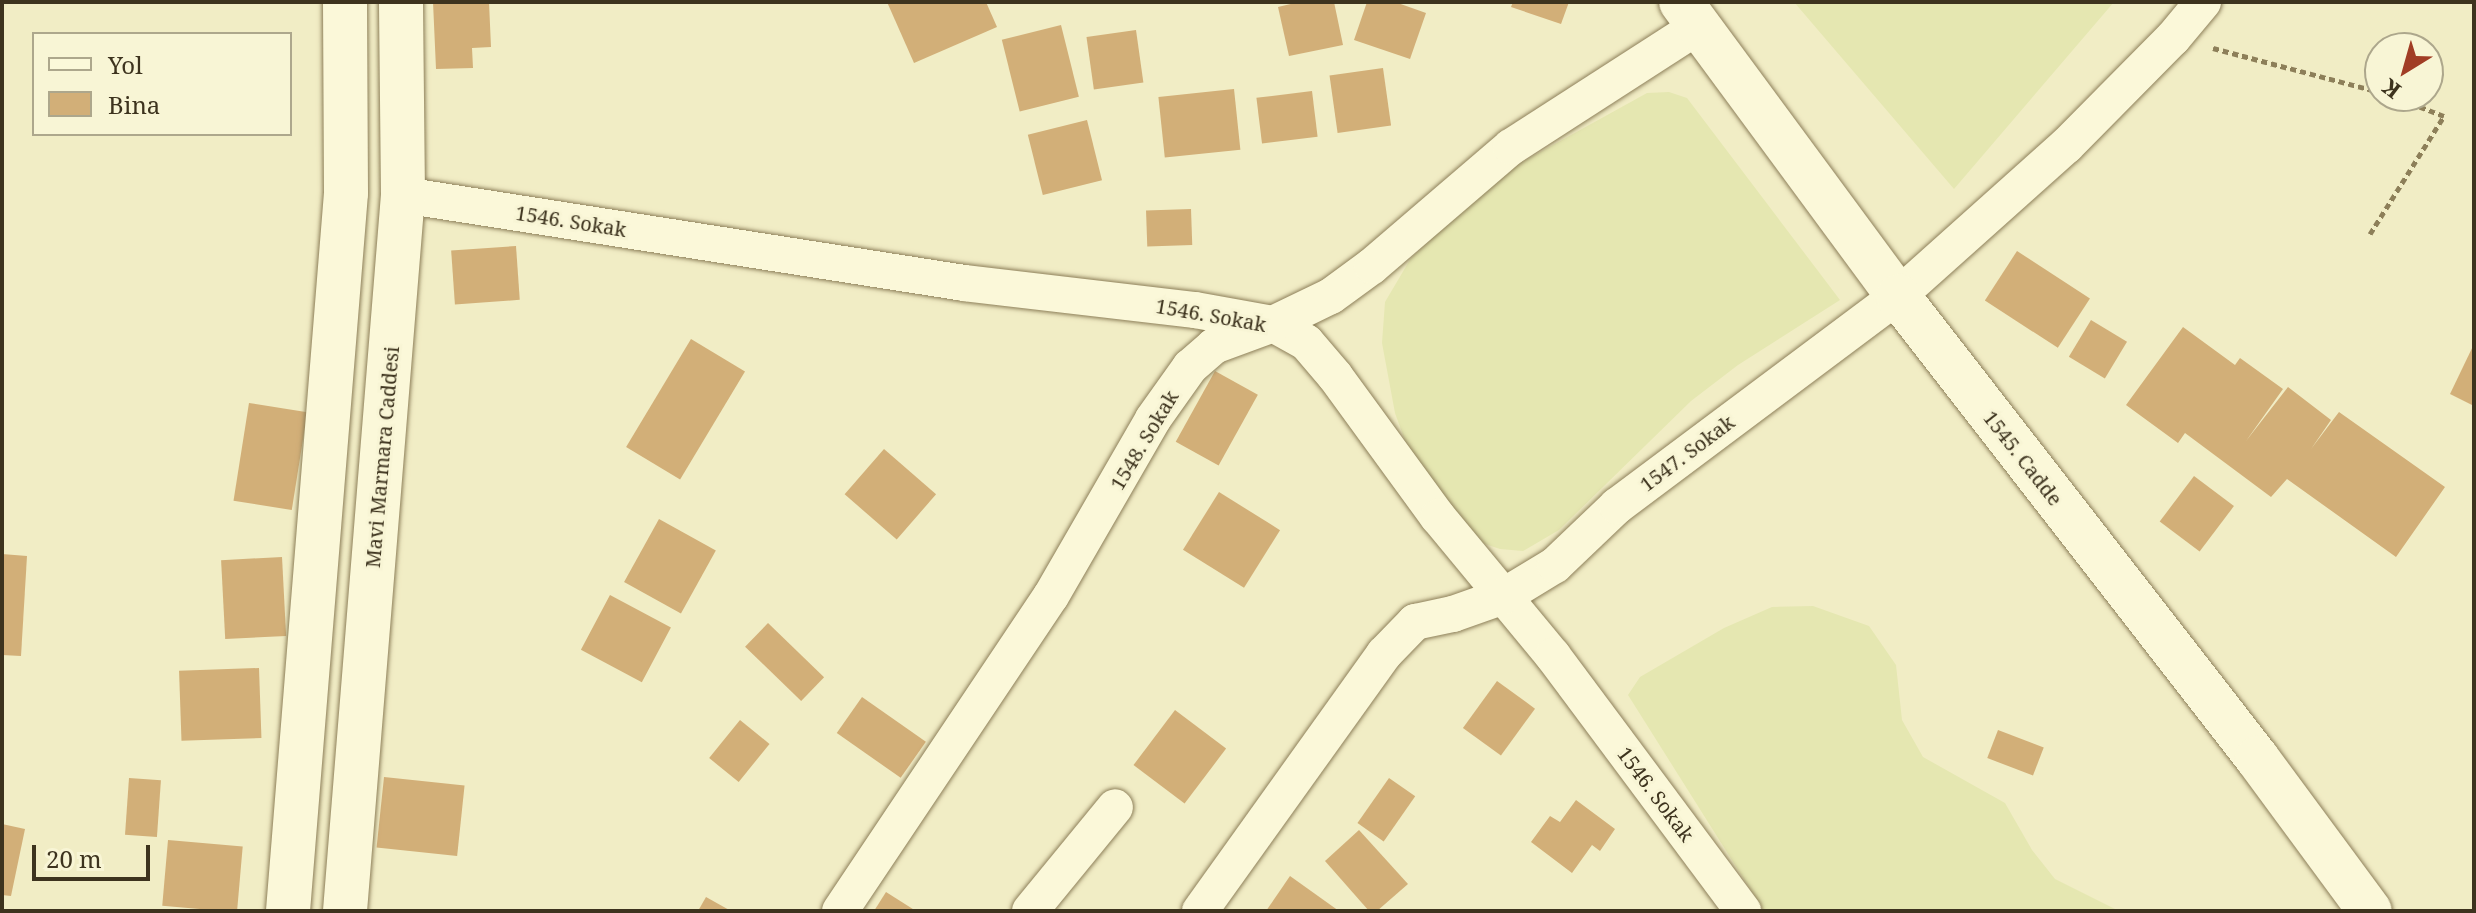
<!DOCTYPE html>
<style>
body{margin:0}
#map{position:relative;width:2476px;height:913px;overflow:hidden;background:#f1edc5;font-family:"Noto Serif",serif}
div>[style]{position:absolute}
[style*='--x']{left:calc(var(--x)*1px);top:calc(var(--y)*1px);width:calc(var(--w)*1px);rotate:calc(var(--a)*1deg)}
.farmland>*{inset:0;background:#e5e7b1}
.building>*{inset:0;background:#d2af78;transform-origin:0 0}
.path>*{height:5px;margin-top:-2.5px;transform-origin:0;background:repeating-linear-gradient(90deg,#8d7f59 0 6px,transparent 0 10px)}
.roads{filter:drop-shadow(0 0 2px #8d7f59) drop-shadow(0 0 2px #8d7f59)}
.minor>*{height:36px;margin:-18px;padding:0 18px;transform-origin:18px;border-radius:18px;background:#fbf8d9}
.tertiary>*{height:44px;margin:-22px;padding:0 22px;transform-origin:22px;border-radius:22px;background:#fbf8d9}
span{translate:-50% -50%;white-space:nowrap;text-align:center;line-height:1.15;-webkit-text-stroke:6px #f8f5d5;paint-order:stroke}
.street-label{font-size:20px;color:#3d331e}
.frame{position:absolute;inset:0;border:4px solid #3d331e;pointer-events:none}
.legend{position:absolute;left:32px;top:32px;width:260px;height:104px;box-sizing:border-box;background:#f8f5d5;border:2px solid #ada78c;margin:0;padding:10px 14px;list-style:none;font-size:24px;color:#3d331e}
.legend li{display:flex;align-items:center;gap:16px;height:40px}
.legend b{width:40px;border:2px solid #ada78c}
.north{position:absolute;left:2364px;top:32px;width:80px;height:80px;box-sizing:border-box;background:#f8f5d5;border:2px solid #ada78c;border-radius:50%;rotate:217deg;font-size:22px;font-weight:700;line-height:32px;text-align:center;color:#3d331e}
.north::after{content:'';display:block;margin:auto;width:28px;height:36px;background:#a13d25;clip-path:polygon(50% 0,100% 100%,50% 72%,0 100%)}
.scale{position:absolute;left:32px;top:845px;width:118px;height:36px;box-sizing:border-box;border:4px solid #3d331e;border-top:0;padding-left:10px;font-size:24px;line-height:28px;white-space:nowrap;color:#3d331e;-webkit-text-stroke:6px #f8f5d5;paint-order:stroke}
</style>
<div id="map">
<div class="farmland">
<div style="clip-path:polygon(1794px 2px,2114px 2px,1954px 189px)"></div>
<div style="clip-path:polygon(1669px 92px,1687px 98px,1840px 300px,1738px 365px,1691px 401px,1559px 530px,1523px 551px,1500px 549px,1476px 541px,1412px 460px,1395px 413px,1382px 343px,1385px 302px,1411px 258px,1464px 207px,1515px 166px,1647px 93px)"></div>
<div style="clip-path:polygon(1813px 606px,1869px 626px,1896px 665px,1902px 720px,1923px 757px,2005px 803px,2032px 850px,2055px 879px,2119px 911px,1764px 911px,1628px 695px,1640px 677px,1724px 628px,1772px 607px)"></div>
</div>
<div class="building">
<div style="clip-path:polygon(433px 2px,489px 2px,491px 47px,472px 48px,473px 68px,436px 69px)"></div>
<div style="clip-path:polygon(887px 2px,986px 2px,997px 27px,914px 63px)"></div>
<div style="clip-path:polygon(1299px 2px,1334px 2px,1343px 45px,1289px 56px,1278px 7px)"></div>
<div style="clip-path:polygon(1367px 2px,1395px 2px,1426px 13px,1410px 59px,1354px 40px)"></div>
<div style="clip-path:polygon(1513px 2px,1569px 2px,1561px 24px,1511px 7px)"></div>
<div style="left:1061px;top:25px;width:74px;height:61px;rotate:76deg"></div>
<div style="left:1136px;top:30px;width:53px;height:50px;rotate:82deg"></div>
<div style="left:1383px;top:68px;width:58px;height:54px;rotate:82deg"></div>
<div style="left:1234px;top:89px;width:61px;height:76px;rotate:84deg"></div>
<div style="left:1312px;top:91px;width:46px;height:56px;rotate:83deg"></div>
<div style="left:1087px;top:120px;width:62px;height:61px;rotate:76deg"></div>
<div style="left:1191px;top:209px;width:36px;height:45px;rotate:88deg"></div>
<div style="left:516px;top:246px;width:54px;height:65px;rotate:86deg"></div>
<div style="left:2017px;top:251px;width:87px;height:59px;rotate:33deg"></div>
<div style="left:2091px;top:320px;width:42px;height:43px;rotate:31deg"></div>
<div style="clip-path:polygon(2183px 327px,2235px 365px,2240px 358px,2283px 389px,2246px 441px,2288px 387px,2331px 420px,2311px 449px,2339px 412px,2445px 487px,2396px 557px,2287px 479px,2271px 497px,2185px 433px,2178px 443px,2126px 405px)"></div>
<div style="left:691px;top:339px;width:63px;height:126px;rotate:31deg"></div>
<div style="clip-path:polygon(2474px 344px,2474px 406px,2450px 394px)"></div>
<div style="left:1215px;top:371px;width:49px;height:81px;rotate:29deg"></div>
<div style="left:249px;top:403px;width:59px;height:99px;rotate:9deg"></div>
<div style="left:884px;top:449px;width:69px;height:60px;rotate:41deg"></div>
<div style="left:2194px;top:476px;width:50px;height:57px;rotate:37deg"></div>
<div style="left:1219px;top:492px;width:72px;height:68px;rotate:32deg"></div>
<div style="left:659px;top:519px;width:65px;height:72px;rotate:29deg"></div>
<div style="clip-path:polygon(2px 554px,27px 556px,21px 656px,2px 655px)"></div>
<div style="left:282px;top:557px;width:79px;height:61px;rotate:87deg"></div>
<div style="left:610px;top:595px;width:69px;height:62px;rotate:28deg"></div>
<div style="left:768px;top:623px;width:78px;height:33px;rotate:44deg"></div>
<div style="left:259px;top:668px;width:70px;height:80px;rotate:88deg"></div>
<div style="left:1497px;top:681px;width:47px;height:58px;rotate:36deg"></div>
<div style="left:862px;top:697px;width:78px;height:44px;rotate:35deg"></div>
<div style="left:1175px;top:710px;width:64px;height:69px;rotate:37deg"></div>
<div style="left:740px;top:720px;width:38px;height:49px;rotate:39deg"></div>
<div style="left:1998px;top:730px;width:49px;height:30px;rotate:21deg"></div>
<div style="left:384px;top:777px;width:81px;height:71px;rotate:6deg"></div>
<div style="left:129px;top:778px;width:32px;height:57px;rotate:4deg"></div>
<div style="left:1389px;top:778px;width:32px;height:55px;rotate:35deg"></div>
<div style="clip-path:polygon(1576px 800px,1615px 829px,1600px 851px,1592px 845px,1572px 873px,1531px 842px,1550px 816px,1560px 822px)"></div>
<div style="clip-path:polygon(2px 824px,25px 829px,11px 896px,2px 895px)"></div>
<div style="clip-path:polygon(1359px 830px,1408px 884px,1377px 911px,1369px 911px,1325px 861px)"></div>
<div style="left:168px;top:840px;width:75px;height:66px;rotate:5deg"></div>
<div style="clip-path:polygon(1290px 876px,1339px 911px,1266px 911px)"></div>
<div style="clip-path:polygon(886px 892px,916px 911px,874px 911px)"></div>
<div style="clip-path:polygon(706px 897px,731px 911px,698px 911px)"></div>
</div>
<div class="path">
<div style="--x:2213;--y:48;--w:173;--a:14.8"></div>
<div style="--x:2370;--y:234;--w:139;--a:-57.9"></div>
<div style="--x:2444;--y:116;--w:56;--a:-159"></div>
</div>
<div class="roads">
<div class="minor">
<div style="--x:403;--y:195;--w:568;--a:8.91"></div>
<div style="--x:964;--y:283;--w:233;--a:6.7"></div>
<div style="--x:1195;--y:310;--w:79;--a:10.2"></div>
<div style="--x:1273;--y:324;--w:38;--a:29"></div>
<div style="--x:1306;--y:342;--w:45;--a:49.5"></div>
<div style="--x:1335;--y:376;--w:175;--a:53.9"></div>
<div style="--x:1438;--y:517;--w:180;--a:50.4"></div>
<div style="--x:1553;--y:656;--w:318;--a:53.3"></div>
<div style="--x:840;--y:911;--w:379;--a:-56.2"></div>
<div style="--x:1051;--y:596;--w:204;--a:-60"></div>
<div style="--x:1153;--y:419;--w:64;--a:-54.6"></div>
<div style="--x:1190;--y:367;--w:32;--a:-41"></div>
<div style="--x:1214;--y:346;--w:63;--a:-20.4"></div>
<div style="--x:1273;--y:324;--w:64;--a:-25.8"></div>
<div style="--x:1331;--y:296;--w:51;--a:-36.2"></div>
<div style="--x:1372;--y:266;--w:183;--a:-40.6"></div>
<div style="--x:1511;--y:147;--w:225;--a:-32.8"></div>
<div style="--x:1030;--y:911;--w:134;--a:-50.7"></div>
<div style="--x:1200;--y:911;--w:316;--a:-54.4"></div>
<div style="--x:1384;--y:654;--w:45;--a:-45.9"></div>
<div style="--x:1415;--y:622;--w:39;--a:-12"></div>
<div style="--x:1453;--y:614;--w:54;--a:-19.4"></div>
<div style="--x:1504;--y:596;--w:60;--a:-31.3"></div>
<div style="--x:1555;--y:565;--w:86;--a:-43.6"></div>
<div style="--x:1617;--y:506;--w:351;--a:-36.8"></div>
<div style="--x:1898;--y:296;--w:225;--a:-41.8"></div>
<div style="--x:2066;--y:146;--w:152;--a:-45.3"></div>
<div style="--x:2173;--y:38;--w:47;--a:-50.2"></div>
</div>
<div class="tertiary">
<div style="--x:1681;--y:2;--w:365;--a:53.6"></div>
<div style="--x:1898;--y:296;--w:585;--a:52.15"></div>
<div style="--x:2257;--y:758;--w:190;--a:53.6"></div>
<div style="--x:288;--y:911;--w:720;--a:-85.38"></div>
<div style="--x:346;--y:193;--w:191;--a:-90.3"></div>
<div style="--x:345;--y:911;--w:718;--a:-85.37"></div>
<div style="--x:403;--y:195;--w:193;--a:-90.6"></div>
</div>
</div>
<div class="street-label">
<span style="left:571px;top:221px;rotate:9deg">1546. Sokak</span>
<span style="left:1211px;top:315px;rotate:10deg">1546. Sokak</span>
<span style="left:1144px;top:440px;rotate:-59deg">1548. Sokak</span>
<span style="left:1687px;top:453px;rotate:-37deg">1547. Sokak</span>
<span style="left:382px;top:457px;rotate:-85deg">Mavi Marmara Caddesi</span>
<span style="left:2023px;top:458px;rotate:52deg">1545. Cadde</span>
<span style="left:1656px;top:794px;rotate:53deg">1546. Sokak</span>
</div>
<div class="frame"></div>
<ul class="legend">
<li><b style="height:10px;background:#fbf8d9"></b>Yol</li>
<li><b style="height:22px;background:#d2af78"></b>Bina</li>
</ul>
<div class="north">K</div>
<div class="scale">20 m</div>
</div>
